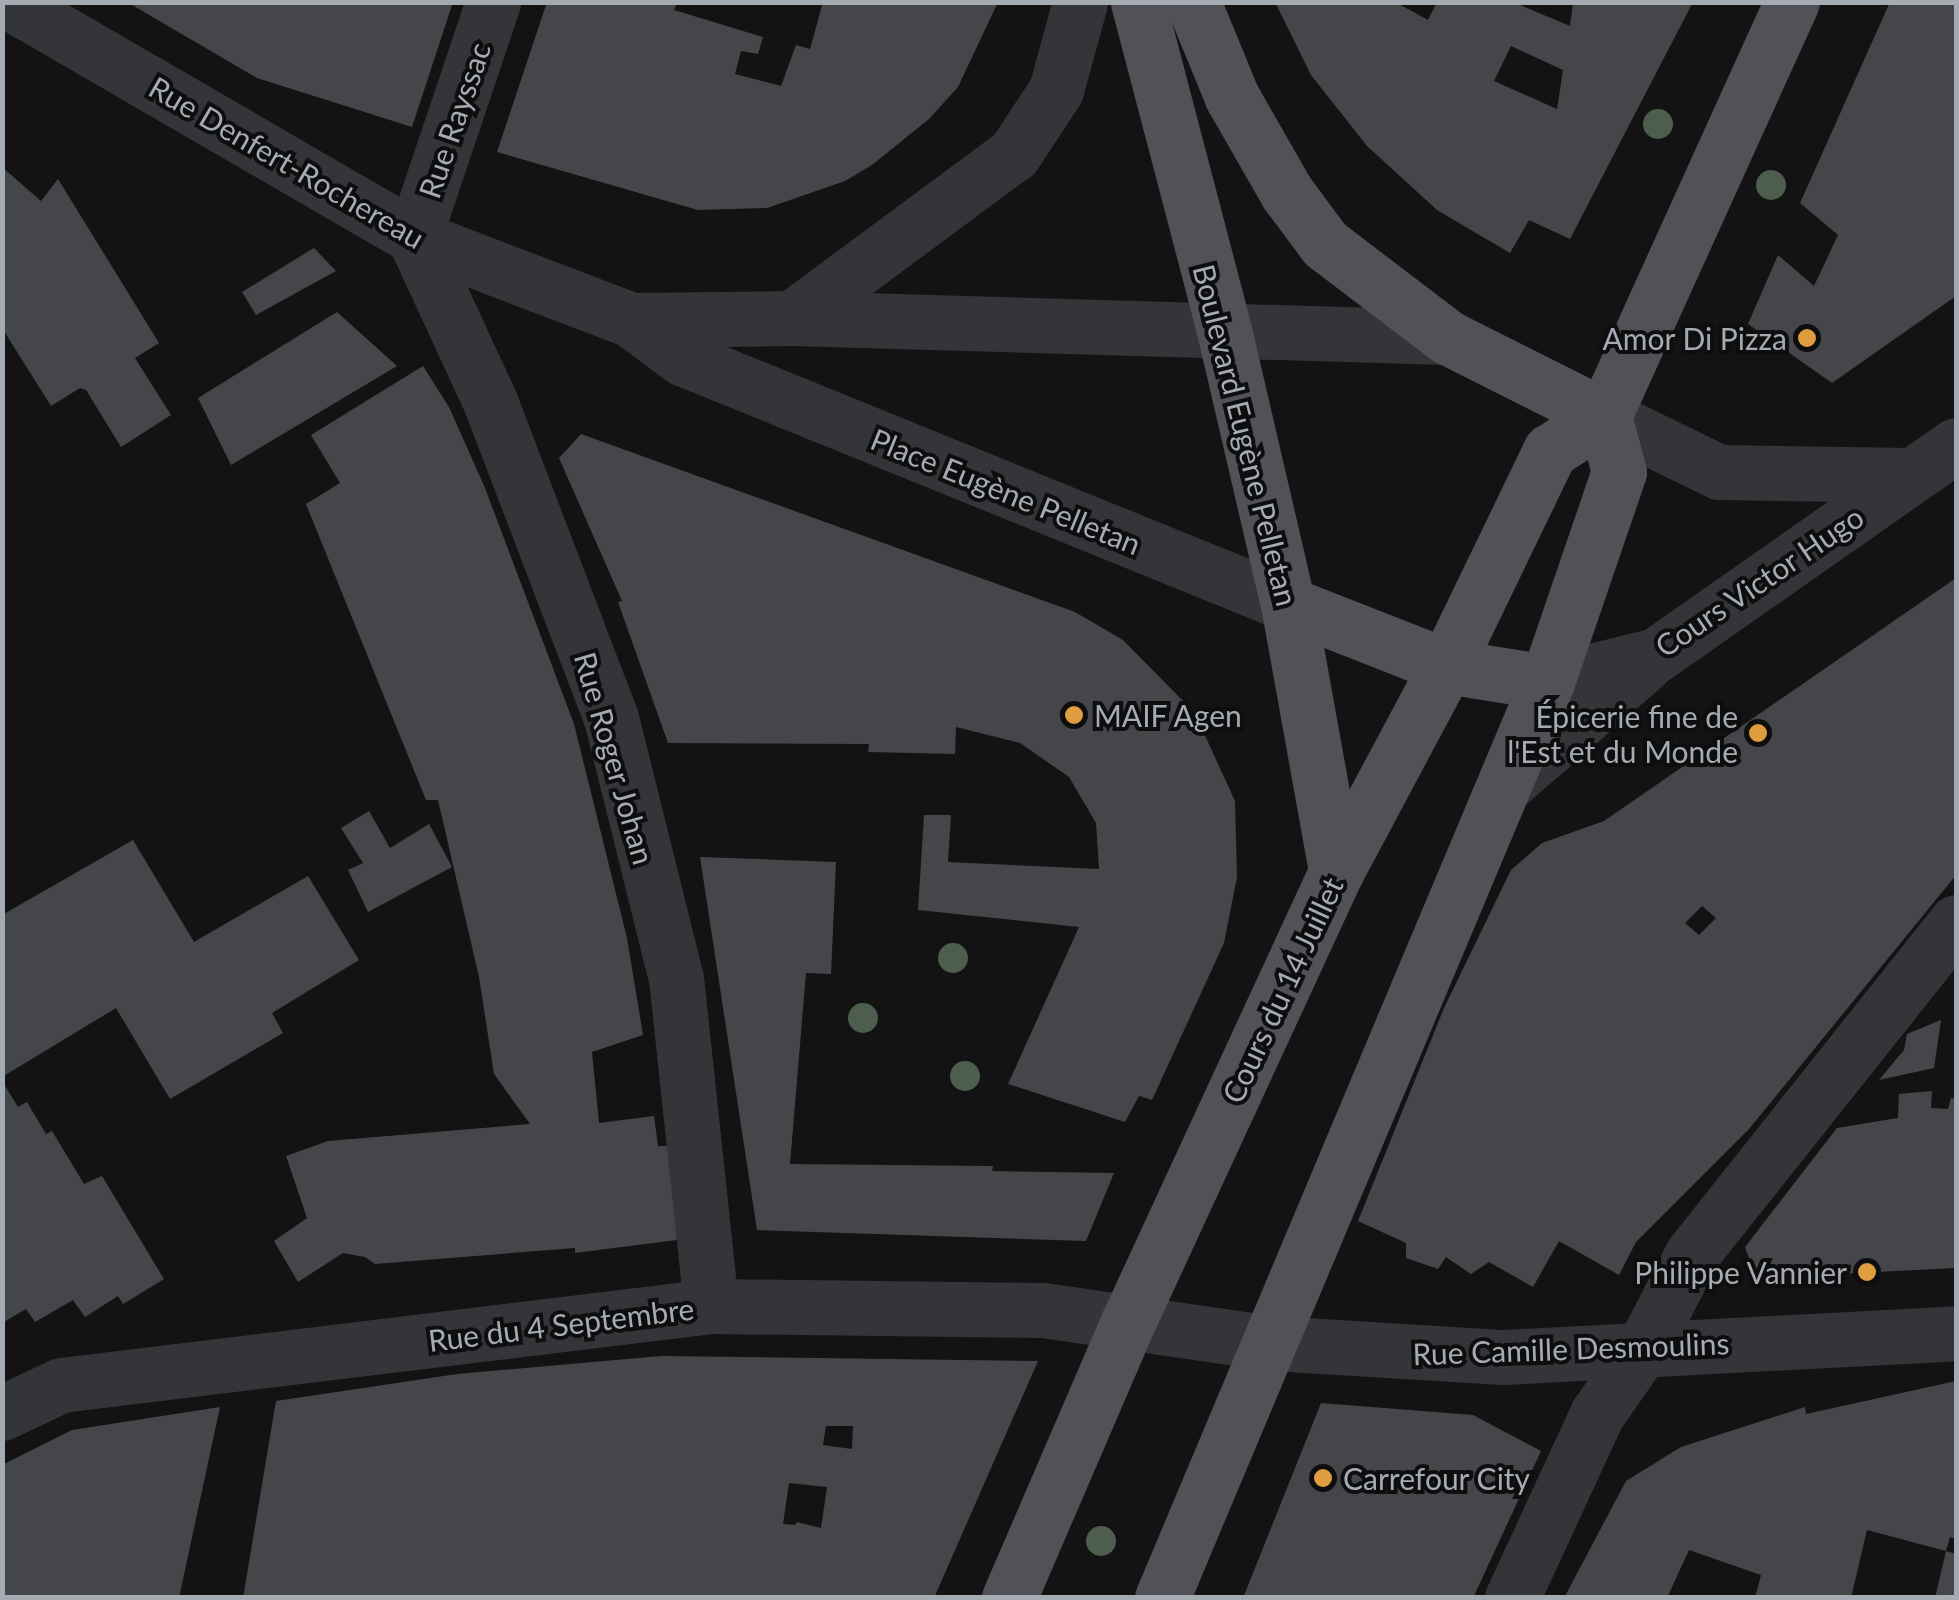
<!DOCTYPE html>
<meta charset="utf-8">
<style>
body{margin:0}
#map{position:relative;width:1959px;height:1600px;overflow:hidden;background:#131314;font-family:Lato,sans-serif}
div>[style]{position:absolute}
[style*='--x']{left:calc(var(--x)*1px);top:calc(var(--y)*1px);width:calc(var(--w)*1px);rotate:calc(var(--a)*1deg)}
.building>*{inset:0;background:#444649}
.minor>*{height:55px;margin:-27.5px;padding:0 27.5px;transform-origin:27.5px;border-radius:27.5px;background:#343538}
.major>*{height:55px;margin:-27.5px;padding:0 27.5px;transform-origin:27.5px;border-radius:27.5px;background:#505257}
.trees>*{width:30px;height:30px;margin:-15px;border-radius:50%;background:#4e5e4e}
.dots>*{width:28px;height:28px;translate:-50% -50%;box-sizing:border-box;border:5px solid #0e0e0f;border-radius:50%}
span{translate:-50% -50%;white-space:nowrap;text-align:center;line-height:1.15;-webkit-text-stroke:8px #0e0e0f;paint-order:stroke}
.street-label{font-size:30px;color:#a5abb3}
.poi-label{font-size:30px;color:#a5abb3}
.right{translate:-100% -50%;text-align:right}
.left{translate:0 -50%;text-align:left}
.frame{position:absolute;inset:0;border:5px solid #a5abb3;pointer-events:none}
</style>
<div id="map">
<div class="building">
<div style="clip-path:polygon(127px 2px,453px 2px,412px 127px,257px 78px)"></div>
<div style="clip-path:polygon(547px 2px,677px 2px,674px 10px,763px 37px,758px 54px,741px 51px,735px 74px,781px 86px,796px 45px,810px 49px,823px 2px,998px 2px,958px 87px,929px 119px,872px 165px,845px 181px,767px 208px,698px 210px,497px 152px)"></div>
<div style="clip-path:polygon(evenodd,1275px 2px,1395px 2px,1428px 20px,1437px 2px,1513px 2px,1570px 26px,1573px 2px,1693px 2px,1570px 239px,1529px 220px,1510px 253px,1437px 210px,1367px 146px,1311px 75px,1275px 2px,1511px 46px,1563px 70px,1557px 109px,1494px 81px,1511px 46px)"></div>
<div style="clip-path:polygon(1890px 2px,1956px 2px,1956px 296px,1832px 383px,1748px 324px,1778px 255px,1814px 286px,1838px 235px,1800px 203px)"></div>
<div style="clip-path:polygon(2px 167px,41px 201px,58px 179px,159px 343px,135px 358px,171px 415px,121px 447px,86px 390px,80px 388px,51px 406px,2px 328px)"></div>
<div style="clip-path:polygon(314px 248px,336px 271px,256px 315px,242px 292px)"></div>
<div style="clip-path:polygon(337px 312px,397px 366px,231px 465px,198px 398px)"></div>
<div style="clip-path:polygon(423px 366px,449px 407px,485px 488px,574px 724px,627px 938px,643px 1035px,592px 1052px,599px 1123px,654px 1116px,658px 1146px,668px 1146px,677px 1240px,575px 1253px,575px 1248px,375px 1264px,365px 1257px,343px 1253px,298px 1282px,274px 1241px,307px 1218px,286px 1156px,328px 1141px,530px 1124px,494px 1074px,479px 977px,438px 800px,426px 800px,306px 504px,340px 483px,311px 435px)"></div>
<div style="clip-path:polygon(581px 434px,1075px 612px,1123px 640px,1184px 702px,1202px 729px,1235px 801px,1237px 877px,1224px 943px,1152px 1100px,1139px 1096px,1125px 1122px,1008px 1084px,1079px 927px,918px 910px,924px 815px,951px 815px,948px 862px,1099px 869px,1096px 823px,1069px 777px,1020px 743px,956px 727px,955px 754px,868px 752px,869px 744px,668px 743px,618px 602px,622px 601px,559px 458px)"></div>
<div style="clip-path:polygon(evenodd,1956px 578px,1956px 875px,1749px 1129px,1636px 1242px,1619px 1275px,1559px 1241px,1533px 1287px,1489px 1262px,1471px 1274px,1446px 1257px,1438px 1269px,1406px 1258px,1406px 1243px,1358px 1221px,1444px 1008px,1511px 870px,1542px 843px,1604px 821px,1956px 578px,1702px 906px,1716px 918px,1699px 935px,1685px 923px,1702px 906px)"></div>
<div style="clip-path:polygon(369px 811px,390px 848px,429px 824px,452px 867px,368px 912px,348px 870px,363px 863px,341px 828px)"></div>
<div style="clip-path:polygon(133px 840px,194px 942px,308px 876px,359px 960px,272px 1013px,283px 1033px,170px 1099px,116px 1008px,2px 1077px,2px 915px)"></div>
<div style="clip-path:polygon(700px 857px,836px 862px,831px 974px,806px 973px,790px 1164px,993px 1166px,992px 1171px,1114px 1173px,1086px 1241px,757px 1230px)"></div>
<div style="clip-path:polygon(1941px 1020px,1934px 1068px,1879px 1080px,1904px 1050px,1907px 1034px)"></div>
<div style="clip-path:polygon(2px 1081px,18px 1107px,27px 1102px,46px 1134px,52px 1131px,84px 1184px,102px 1176px,164px 1279px,123px 1304px,118px 1296px,85px 1317px,73px 1300px,35px 1322px,26px 1309px,2px 1323px)"></div>
<div style="clip-path:polygon(1932px 1091px,1931px 1108px,1948px 1109px,1951px 1098px,1956px 1099px,1956px 1268px,1756px 1278px,1745px 1247px,1837px 1128px,1898px 1118px,1899px 1094px)"></div>
<div style="clip-path:polygon(evenodd,661px 1356px,1038px 1361px,934px 1598px,243px 1598px,276px 1401px,457px 1374px,661px 1356px,826px 1426px,853px 1426px,852px 1449px,823px 1445px,826px 1426px,661px 1356px,789px 1483px,827px 1487px,821px 1528px,797px 1522px,795px 1525px,783px 1524px,789px 1483px)"></div>
<div style="clip-path:polygon(1956px 1381px,1956px 1539px,1950px 1537px,1946px 1551px,1956px 1554px,1956px 1598px,1935px 1598px,1946px 1551px,1867px 1530px,1851px 1598px,1755px 1598px,1761px 1575px,1689px 1550px,1667px 1598px,1564px 1598px,1626px 1481px,1681px 1447px,1805px 1407px,1806px 1414px)"></div>
<div style="clip-path:polygon(1321px 1403px,1473px 1415px,1541px 1451px,1473px 1598px,1243px 1598px)"></div>
<div style="clip-path:polygon(220px 1407px,179px 1598px,2px 1598px,2px 1465px,72px 1430px)"></div>
</div>
<div class="minor">
<div style="--x:9;--y:2;--w:468;--a:30.1"></div>
<div style="--x:414;--y:237;--w:232;--a:20.9"></div>
<div style="--x:631;--y:320;--w:64;--a:36.7"></div>
<div style="--x:682;--y:358;--w:654;--a:22.09"></div>
<div style="--x:414;--y:237;--w:184;--a:65.2"></div>
<div style="--x:491;--y:404;--w:336;--a:69.1"></div>
<div style="--x:611;--y:718;--w:268;--a:76"></div>
<div style="--x:676;--y:978;--w:330;--a:83.9"></div>
<div style="--x:414;--y:237;--w:248;--a:-71.4"></div>
<div style="--x:792;--y:318;--w:276;--a:-36.5"></div>
<div style="--x:1014;--y:154;--w:77;--a:-56.7"></div>
<div style="--x:1056;--y:90;--w:91;--a:-74.7"></div>
<div style="--x:631;--y:320;--w:161;--a:-0.7"></div>
<div style="--x:792;--y:318;--w:655;--a:1.66"></div>
<div style="--x:1604;--y:416;--w:128;--a:26"></div>
<div style="--x:1719;--y:472;--w:194;--a:0.9"></div>
<div style="--x:1547;--y:682;--w:112;--a:-13.9"></div>
<div style="--x:1656;--y:655;--w:366;--a:-35"></div>
<div style="--x:1507;--y:784;--w:184;--a:-41"></div>
<div style="--x:2;--y:1413;--w:65;--a:-25.4"></div>
<div style="--x:61;--y:1385;--w:655;--a:-6.93"></div>
<div style="--x:711;--y:1306;--w:332;--a:0.7"></div>
<div style="--x:1043;--y:1310;--w:231;--a:8.2"></div>
<div style="--x:1272;--y:1343;--w:232;--a:3.5"></div>
<div style="--x:1504;--y:1357;--w:453;--a:-3"></div>
<div style="--x:1512;--y:1598;--w:203;--a:-65.2"></div>
<div style="--x:1597;--y:1414;--w:82;--a:-55"></div>
<div style="--x:1644;--y:1347;--w:105;--a:-62.7"></div>
<div style="--x:1692;--y:1254;--w:424;--a:-51.5"></div>
</div>
<div class="major">
<div style="--x:1138;--y:2;--w:339;--a:75.3"></div>
<div style="--x:1224;--y:330;--w:281;--a:76.9"></div>
<div style="--x:1288;--y:604;--w:272;--a:79.8"></div>
<div style="--x:1193;--y:2;--w:103;--a:67.7"></div>
<div style="--x:1232;--y:97;--w:111;--a:60.2"></div>
<div style="--x:1287;--y:193;--w:64;--a:53.3"></div>
<div style="--x:1325;--y:244;--w:153;--a:37.3"></div>
<div style="--x:1447;--y:337;--w:176;--a:26.7"></div>
<div style="--x:1288;--y:604;--w:170;--a:21.4"></div>
<div style="--x:1446;--y:666;--w:102;--a:9"></div>
<div style="--x:1009;--y:1598;--w:301;--a:-66.7"></div>
<div style="--x:1128;--y:1322;--w:496;--a:-65.2"></div>
<div style="--x:1336;--y:872;--w:234;--a:-61.9"></div>
<div style="--x:1446;--y:666;--w:239;--a:-64.2"></div>
<div style="--x:1550;--y:451;--w:64;--a:-32.9"></div>
<div style="--x:1162;--y:1598;--w:994;--a:-67.2"></div>
<div style="--x:1547;--y:682;--w:222;--a:-71.1"></div>
<div style="--x:1619;--y:472;--w:58;--a:-105"></div>
<div style="--x:1604;--y:416;--w:455;--a:-65.6"></div>
</div>
<div class="trees">
<div style="left:1658px;top:124px"></div>
<div style="left:1771px;top:185px"></div>
<div style="left:953px;top:958px"></div>
<div style="left:863px;top:1018px"></div>
<div style="left:965px;top:1076px"></div>
<div style="left:1101px;top:1541px"></div>
</div>
<div class="dots">
<div style="left:1807px;top:338px;background:#df9d40"></div>
<div style="left:1074px;top:715px;background:#df9d40"></div>
<div style="left:1758px;top:733px;background:#df9d40"></div>
<div style="left:1867px;top:1272px;background:#df9d40"></div>
<div style="left:1323px;top:1478px;background:#df9d40"></div>
</div>
<div class="street-label">
<span style="left:454px;top:120px;rotate:-71deg">Rue Rayssac</span>
<span style="left:287px;top:162px;rotate:30deg">Rue Denfert-Rochereau</span>
<span style="left:1246px;top:435px;rotate:76deg">Boulevard Eugène Pelletan</span>
<span style="left:1006px;top:491px;rotate:22deg">Place Eugène Pelletan</span>
<span style="left:1759px;top:581px;rotate:-34deg">Cours Victor Hugo</span>
<span style="left:615px;top:758px;rotate:74deg">Rue Roger Johan</span>
<span style="left:1282px;top:990px;rotate:-65deg">Cours du 14 Juillet</span>
<span style="left:561px;top:1324px;rotate:-7deg">Rue du 4 Septembre</span>
<span style="left:1571px;top:1348px;rotate:-2deg">Rue Camille Desmoulins</span>
</div>
<div class="poi-label">
<span class="right" style="left:1787px;top:338px">Amor Di Pizza</span>
<span class="left" style="left:1094px;top:715px">MAIF Agen</span>
<span class="right" style="left:1738px;top:733px">Épicerie fine de<br>l'Est et du Monde</span>
<span class="right" style="left:1847px;top:1272px">Philippe Vannier</span>
<span class="left" style="left:1343px;top:1478px">Carrefour City</span>
</div>
<div class="frame"></div>
</div>
